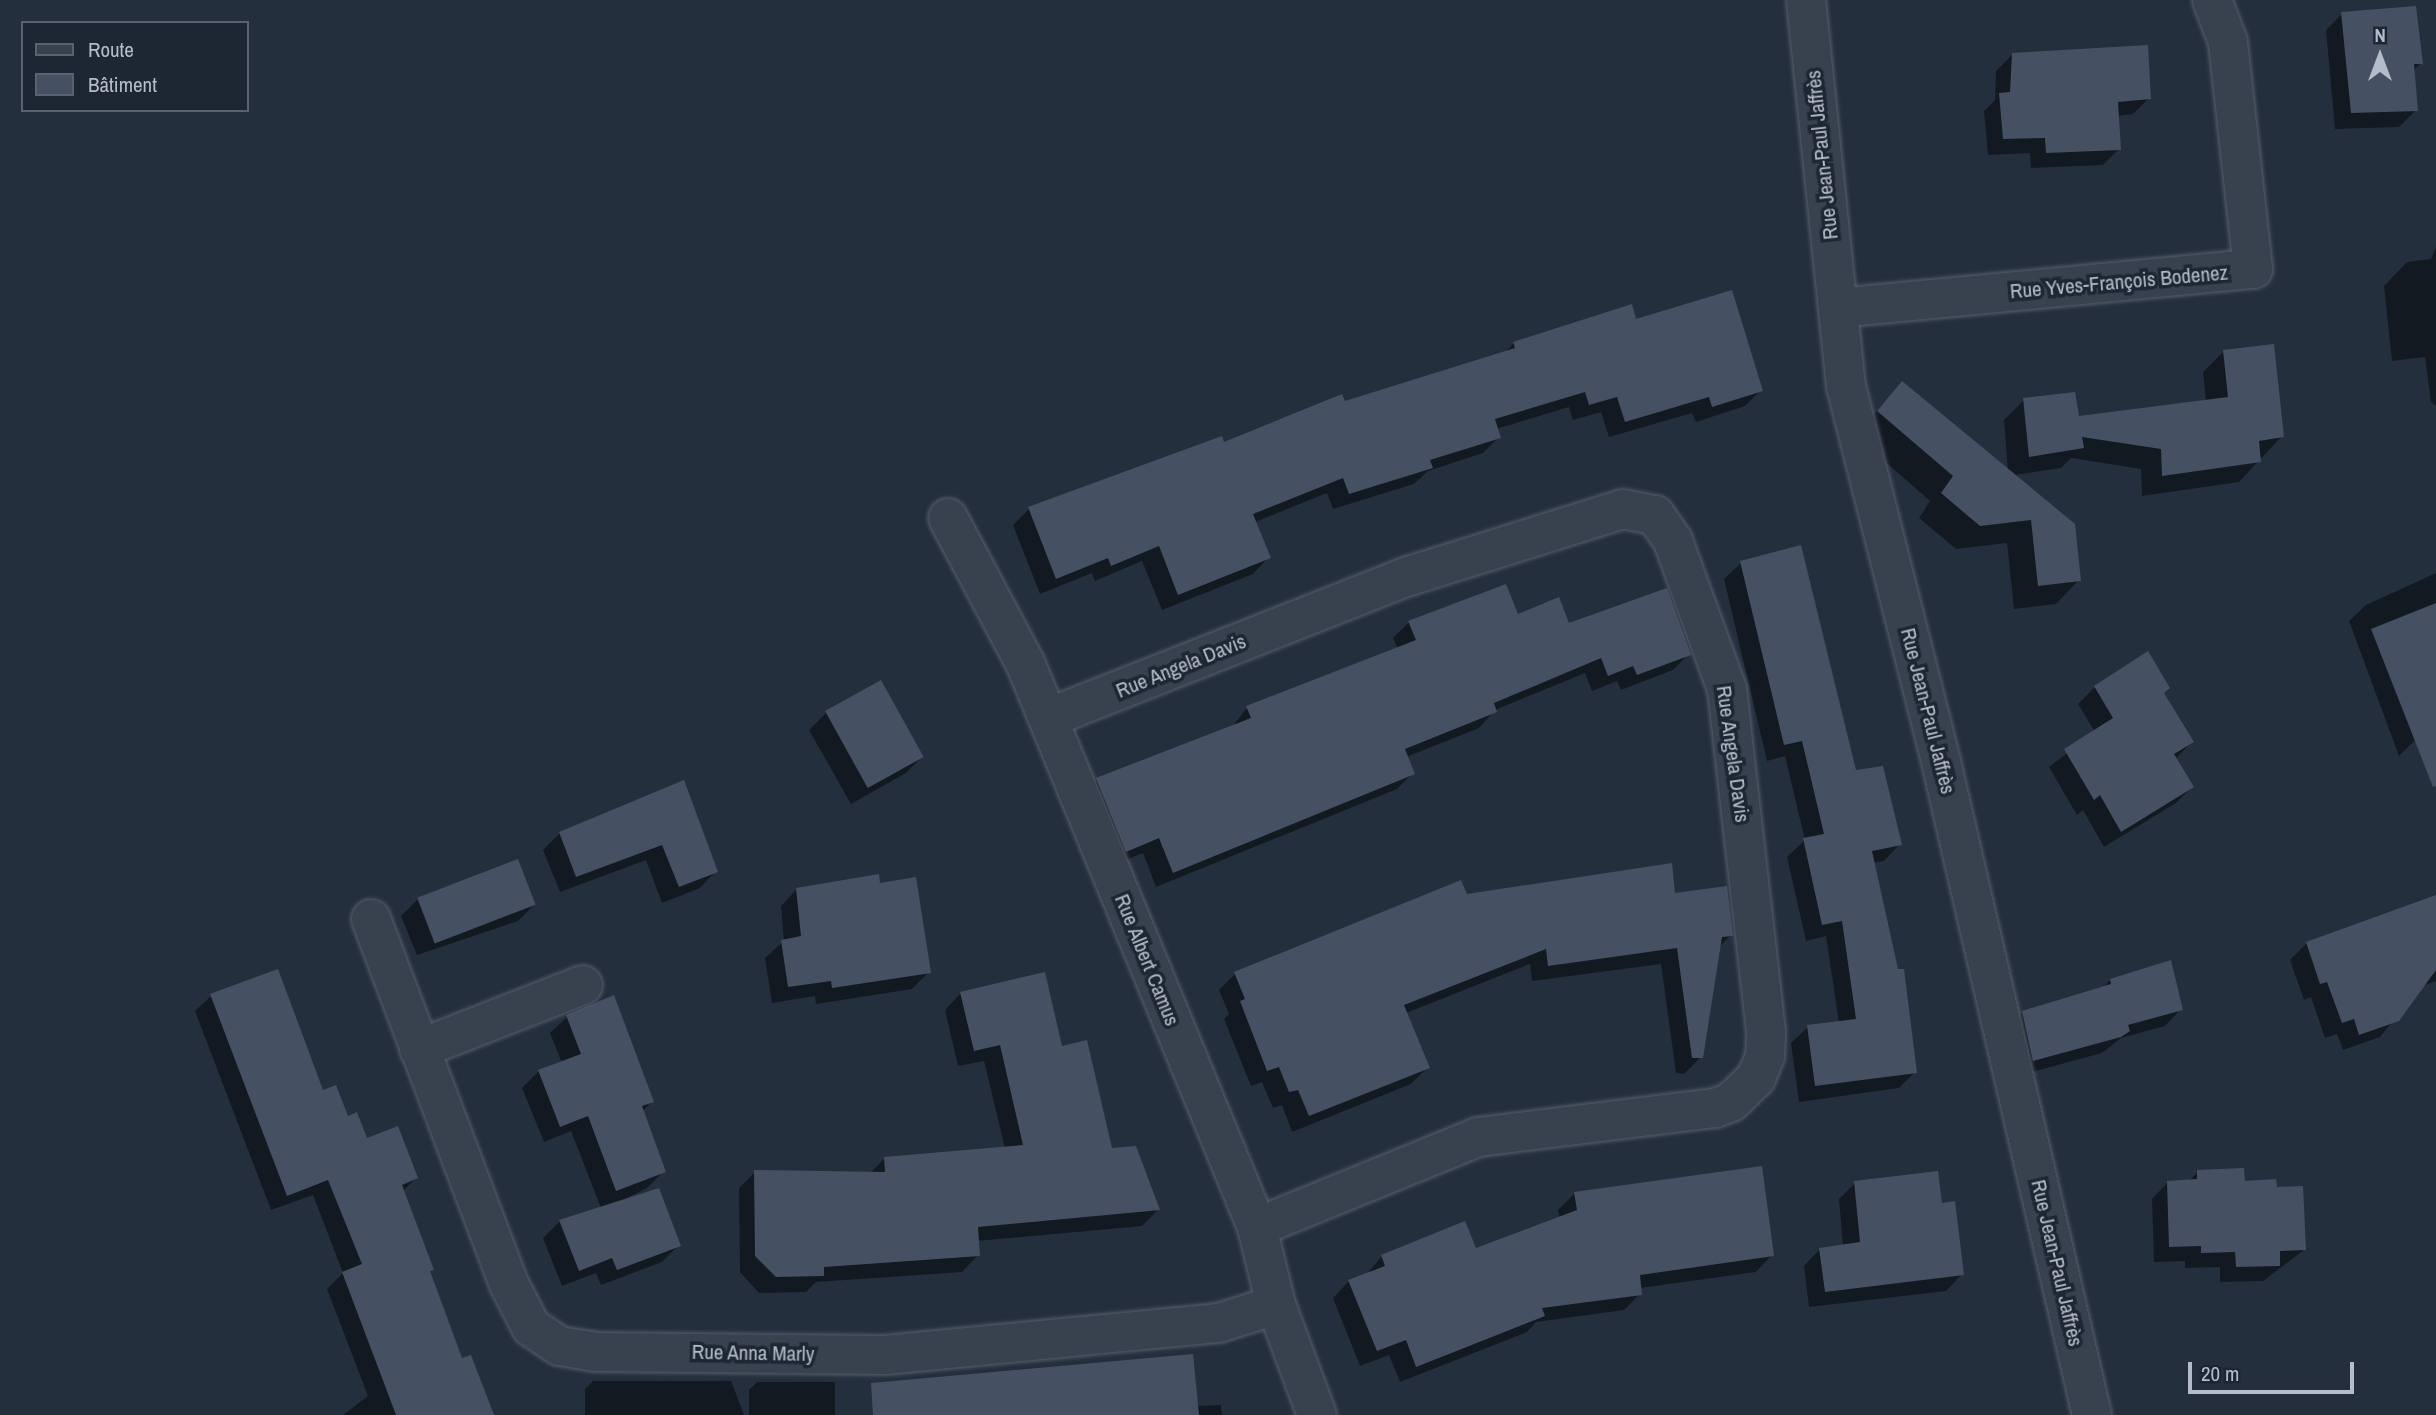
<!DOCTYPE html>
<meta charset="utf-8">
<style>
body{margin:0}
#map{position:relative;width:2436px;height:1415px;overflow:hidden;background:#242f3e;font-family:"Archivo Narrow",sans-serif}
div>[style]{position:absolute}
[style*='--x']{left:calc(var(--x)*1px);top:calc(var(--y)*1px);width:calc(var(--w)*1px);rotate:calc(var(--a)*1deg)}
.shadow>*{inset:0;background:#0007}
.building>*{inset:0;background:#455162;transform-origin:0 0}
.roads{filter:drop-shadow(0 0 2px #565f6c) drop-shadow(0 0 2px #565f6c)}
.minor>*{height:38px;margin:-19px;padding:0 19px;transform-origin:19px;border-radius:19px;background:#38414e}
span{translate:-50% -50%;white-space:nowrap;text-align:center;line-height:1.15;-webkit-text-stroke:7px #1d2633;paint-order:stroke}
.street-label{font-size:21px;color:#b4bcc9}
.legend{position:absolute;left:21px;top:21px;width:228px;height:91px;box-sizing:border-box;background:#1d2633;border:2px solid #59626f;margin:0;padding:9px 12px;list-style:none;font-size:21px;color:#b4bcc9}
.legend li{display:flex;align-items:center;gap:14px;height:35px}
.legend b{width:35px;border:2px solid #59626f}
.north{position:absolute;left:2345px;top:21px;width:70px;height:70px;-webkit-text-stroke:5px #1d2633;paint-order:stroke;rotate:0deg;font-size:19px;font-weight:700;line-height:28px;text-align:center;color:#b4bcc9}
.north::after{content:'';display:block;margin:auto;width:24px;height:32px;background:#b4bcc9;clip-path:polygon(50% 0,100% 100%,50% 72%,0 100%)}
.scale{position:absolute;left:2188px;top:1362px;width:166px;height:32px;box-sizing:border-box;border:4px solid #b4bcc9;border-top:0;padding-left:9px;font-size:21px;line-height:24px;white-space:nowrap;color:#b4bcc9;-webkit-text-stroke:5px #1d2633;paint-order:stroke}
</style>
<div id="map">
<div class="shadow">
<div style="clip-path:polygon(2342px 14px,2421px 63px,2413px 71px,2416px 110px,2399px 127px,2335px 129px,2326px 30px)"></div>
<div style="clip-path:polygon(2012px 55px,2149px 98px,2133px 114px,2117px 116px,2119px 149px,2103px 165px,2031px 168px,2030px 153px,1988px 155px,1984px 111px,1995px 100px,1996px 71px)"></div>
<div style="clip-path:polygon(2436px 247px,2436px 406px,2431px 402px,2425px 357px,2392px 361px,2384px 286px,2407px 262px,2431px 259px)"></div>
<div style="clip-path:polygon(1635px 322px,1761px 390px,1745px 406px,1696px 422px,1692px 413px,1609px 437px,1601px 412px,1573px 420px,1569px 407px,1496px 429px,1499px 437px,1483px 453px,1428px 471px,1414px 484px,1333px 509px,1327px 493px,1255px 522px,1269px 557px,1253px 574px,1162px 610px,1142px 561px,1095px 581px,1092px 573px,1040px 594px,1013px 525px,1029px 509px,1504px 353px,1514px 343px)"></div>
<div style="clip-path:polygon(2223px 352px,2282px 436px,2239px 482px,2142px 496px,2141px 469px,2071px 458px,2061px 468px,2014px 475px,2079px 580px,2056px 604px,2014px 609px,2007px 543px,1956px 549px,1919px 518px,1930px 501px,1855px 435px,1902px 383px,2008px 471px,2004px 420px,2024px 400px,2077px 418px,2206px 402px,2203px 372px)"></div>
<div style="clip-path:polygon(1741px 563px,1854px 772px,1900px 844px,1884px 861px,1872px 863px,1915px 1072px,1899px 1088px,1799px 1102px,1791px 1043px,1808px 1027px,1839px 1023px,1826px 936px,1806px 941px,1787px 857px,1805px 840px,1785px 756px,1767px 761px,1724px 579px)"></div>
<div style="clip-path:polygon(2436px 573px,2436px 700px,2429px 703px,2414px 741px,2399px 756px,2349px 621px,2366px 605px)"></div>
<div style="clip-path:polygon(1517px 616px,1689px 654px,1673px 670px,1621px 690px,1617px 681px,1592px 691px,1585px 673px,1495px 710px,1479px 728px,1406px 757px,1413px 773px,1397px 789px,1156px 887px,1143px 853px,1110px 866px,1081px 796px,1097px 780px,1232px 727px,1247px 708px,1398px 649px,1393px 638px,1409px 622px)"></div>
<div style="clip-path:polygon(2148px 653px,2163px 693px,2192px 742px,2175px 759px,2192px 787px,2176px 803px,2104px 847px,2083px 810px,2077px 815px,2049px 767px,2095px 732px,2078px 704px,2095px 687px)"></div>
<div style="clip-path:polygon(881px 683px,922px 757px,906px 773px,851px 804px,809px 730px,826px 713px)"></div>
<div style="clip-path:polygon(683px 783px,716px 871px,700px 888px,662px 903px,646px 860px,560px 892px,543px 850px,560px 833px)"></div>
<div style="clip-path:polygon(879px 885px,929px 972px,912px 989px,816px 1004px,815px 996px,772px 1003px,765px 958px,784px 941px,781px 906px,797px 889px)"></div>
<div style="clip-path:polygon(1674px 895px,1731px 935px,1719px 947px,1701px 1057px,1684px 1074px,1676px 1073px,1661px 964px,1532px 981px,1530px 964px,1406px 1013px,1427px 1068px,1411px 1084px,1292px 1132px,1282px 1105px,1273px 1108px,1262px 1082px,1251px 1086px,1224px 1019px,1229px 1014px,1219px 990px,1235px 974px,1466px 896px)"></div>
<div style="clip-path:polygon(2436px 897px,2436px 981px,2422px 986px,2380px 1037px,2343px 1050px,2337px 1034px,2325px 1038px,2311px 997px,2304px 1000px,2290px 960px,2307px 943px)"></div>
<div style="clip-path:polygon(418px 899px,534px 905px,518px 921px,417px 955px,401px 916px)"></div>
<div style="clip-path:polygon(2110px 980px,2181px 1009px,2165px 1026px,2121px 1038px,2102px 1053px,2017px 1076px,2006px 1029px,2023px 1013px,2102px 989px)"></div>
<div style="clip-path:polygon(961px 993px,1061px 1048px,1111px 1150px,1158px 1210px,1142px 1226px,977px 1241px,978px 1255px,962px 1272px,816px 1282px,806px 1292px,759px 1293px,740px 1272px,739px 1188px,755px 1172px,869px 1174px,884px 1159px,1005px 1148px,984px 1061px,958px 1066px,945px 1010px)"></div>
<div style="clip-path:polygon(211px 996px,322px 1092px,366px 1140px,416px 1178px,402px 1192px,461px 1360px,493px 1415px,343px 1415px,368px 1396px,327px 1289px,343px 1273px,313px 1195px,271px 1210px,195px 1011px)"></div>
<div style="clip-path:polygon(567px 1017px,652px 1101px,642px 1112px,664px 1171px,647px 1188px,615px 1204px,679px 1245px,662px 1262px,601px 1285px,596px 1273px,562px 1286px,543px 1238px,560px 1221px,601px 1208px,571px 1131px,544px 1142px,522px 1088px,539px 1071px,562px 1063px,550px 1033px)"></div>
<div style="clip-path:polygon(2198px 1172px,2275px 1188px,2304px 1250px,2263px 1281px,2220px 1282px,2220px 1267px,2185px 1268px,2185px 1261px,2154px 1262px,2152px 1199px,2167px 1183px,2188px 1182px)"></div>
<div style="clip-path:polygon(1855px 1183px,1941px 1205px,1962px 1274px,1946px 1291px,1809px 1307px,1804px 1266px,1820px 1249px,1843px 1246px,1839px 1199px)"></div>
<div style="clip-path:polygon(1575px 1193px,1772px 1255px,1756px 1272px,1640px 1288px,1640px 1294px,1624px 1310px,1536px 1322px,1527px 1332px,1400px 1382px,1389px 1355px,1360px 1366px,1333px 1298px,1349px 1281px,1366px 1275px,1382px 1256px,1475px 1250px,1560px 1218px,1558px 1210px)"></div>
<div style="clip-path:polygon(593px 1381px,731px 1381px,744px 1415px,585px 1415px,585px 1389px)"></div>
<div style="clip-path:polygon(757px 1382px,835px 1382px,835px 1415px,749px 1415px,749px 1390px)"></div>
<div style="clip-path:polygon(1221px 1405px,1222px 1415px,945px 1415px,1196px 1406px)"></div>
</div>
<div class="building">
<div style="clip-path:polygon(2416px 6px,2423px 64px,2414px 64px,2418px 111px,2351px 113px,2341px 12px)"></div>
<div style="clip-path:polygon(2148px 45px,2151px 99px,2118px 102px,2121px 150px,2046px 153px,2045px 138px,2003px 139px,1999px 93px,2010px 92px,2012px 53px)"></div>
<div style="clip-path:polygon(1732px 290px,1763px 391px,1712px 407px,1709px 397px,1625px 422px,1617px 397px,1589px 405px,1585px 392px,1495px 419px,1501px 438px,1430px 460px,1433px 468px,1349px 494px,1343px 478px,1253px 514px,1271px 558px,1178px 595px,1159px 546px,1111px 566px,1108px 558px,1056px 579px,1028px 507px,1222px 436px,1224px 442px,1342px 394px,1345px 401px,1515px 348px,1513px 342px,1632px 304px,1636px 319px)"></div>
<div style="clip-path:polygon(2274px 344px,2284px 437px,2259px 441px,2261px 462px,2162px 476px,2161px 449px,2082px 437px,2084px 448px,2029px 457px,2023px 398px,2075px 392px,2079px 416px,2228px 397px,2223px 350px)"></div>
<div style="clip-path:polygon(1902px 381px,2075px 524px,2081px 581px,2038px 586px,2031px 520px,1980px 526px,1941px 493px,1953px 476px,1877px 411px)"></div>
<div style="clip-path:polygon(1801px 545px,1856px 770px,1883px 766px,1902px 845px,1872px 851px,1898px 969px,1904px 969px,1917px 1073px,1815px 1086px,1807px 1025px,1856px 1019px,1842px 921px,1822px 925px,1803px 838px,1824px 834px,1802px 741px,1784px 745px,1740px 561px)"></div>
<div style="clip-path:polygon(1506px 584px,1518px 614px,1559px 597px,1569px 623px,1667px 588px,1691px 655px,1637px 675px,1633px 666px,1608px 676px,1601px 658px,1494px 703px,1497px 712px,1405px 749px,1415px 774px,1173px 873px,1159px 838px,1126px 852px,1096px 778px,1251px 718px,1246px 706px,1416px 640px,1408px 621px)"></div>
<div style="clip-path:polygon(2436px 603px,2436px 786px,2433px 787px,2371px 629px)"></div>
<div style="clip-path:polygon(2148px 651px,2170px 688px,2164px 693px,2194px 742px,2174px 754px,2194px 787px,2121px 832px,2100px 795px,2094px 800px,2064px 749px,2113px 718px,2094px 686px)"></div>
<div style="left:881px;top:680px;width:88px;height:64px;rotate:61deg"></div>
<div style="clip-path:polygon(684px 780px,718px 872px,679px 887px,662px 845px,576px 877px,559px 832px)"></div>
<div style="left:518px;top:859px;width:49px;height:108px;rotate:69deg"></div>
<div style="clip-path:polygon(1672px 863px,1675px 893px,1727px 886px,1733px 936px,1722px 937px,1703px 1058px,1692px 1058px,1677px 948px,1548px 966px,1546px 949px,1404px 1005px,1430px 1068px,1309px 1116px,1298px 1090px,1289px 1092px,1279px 1067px,1267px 1071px,1240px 1001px,1245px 999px,1234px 972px,1461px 880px,1467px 894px)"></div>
<div style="clip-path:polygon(879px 874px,880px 883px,916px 877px,931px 973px,832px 988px,831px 981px,788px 987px,781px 940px,801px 936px,796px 888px)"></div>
<div style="clip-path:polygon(2436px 895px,2436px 970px,2399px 1021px,2359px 1035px,2354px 1019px,2342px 1023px,2327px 982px,2320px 984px,2306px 942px)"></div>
<div style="clip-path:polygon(2171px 960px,2183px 1010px,2128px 1025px,2130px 1031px,2121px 1037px,2033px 1061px,2022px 1011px,2111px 984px,2110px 979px)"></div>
<div style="clip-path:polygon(278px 969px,323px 1090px,336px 1085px,348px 1116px,357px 1112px,367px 1138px,398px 1126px,418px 1178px,402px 1185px,434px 1270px,430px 1271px,462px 1358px,471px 1355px,494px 1415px,396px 1415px,342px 1272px,362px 1264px,328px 1180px,287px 1196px,210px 994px)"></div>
<div style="clip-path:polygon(1045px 972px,1062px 1046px,1087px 1040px,1112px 1148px,1136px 1146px,1160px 1210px,978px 1227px,980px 1256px,824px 1267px,824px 1276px,776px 1277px,755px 1256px,754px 1170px,885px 1172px,884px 1157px,1023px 1145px,1000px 1045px,974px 1051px,960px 992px)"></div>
<div style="clip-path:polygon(614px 995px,654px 1102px,642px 1106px,666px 1172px,616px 1191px,588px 1116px,560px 1127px,538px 1070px,581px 1054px,566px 1015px)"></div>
<div style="clip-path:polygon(1762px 1166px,1774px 1256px,1640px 1275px,1642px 1295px,1542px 1308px,1545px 1316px,1416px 1367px,1406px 1340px,1377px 1351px,1348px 1280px,1385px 1266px,1381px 1255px,1465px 1221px,1476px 1248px,1577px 1210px,1574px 1192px)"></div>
<div style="clip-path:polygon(2244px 1168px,2245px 1181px,2276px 1179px,2277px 1187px,2303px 1186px,2306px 1250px,2280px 1251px,2280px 1266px,2236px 1267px,2235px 1252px,2201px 1253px,2201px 1246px,2169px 1247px,2167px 1181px,2197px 1179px,2197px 1170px)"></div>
<div style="clip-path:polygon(1938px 1171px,1942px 1203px,1955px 1201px,1964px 1275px,1825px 1292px,1819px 1248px,1860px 1242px,1854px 1181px)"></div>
<div style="clip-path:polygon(659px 1188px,681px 1246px,617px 1270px,612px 1258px,579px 1271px,559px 1220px)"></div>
<div style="clip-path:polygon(1193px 1354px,1199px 1415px,873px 1415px,871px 1383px)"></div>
</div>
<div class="roads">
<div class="minor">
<div style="--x:1806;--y:0;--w:388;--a:84.1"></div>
<div style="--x:1846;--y:386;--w:392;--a:75.8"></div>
<div style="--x:1942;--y:766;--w:666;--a:76.99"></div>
<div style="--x:1838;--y:308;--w:417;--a:-5.4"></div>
<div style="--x:2253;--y:269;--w:228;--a:-96.3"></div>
<div style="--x:2228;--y:42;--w:45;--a:-110.9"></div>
<div style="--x:948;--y:518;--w:166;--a:62"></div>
<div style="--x:1026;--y:665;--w:608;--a:67.66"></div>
<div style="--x:1257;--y:1227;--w:80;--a:76.3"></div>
<div style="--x:1276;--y:1305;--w:117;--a:69.6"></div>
<div style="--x:1048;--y:718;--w:385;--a:-21.5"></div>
<div style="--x:1406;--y:577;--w:227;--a:-17.4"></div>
<div style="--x:1623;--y:509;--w:33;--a:11"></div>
<div style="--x:1655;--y:515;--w:32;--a:55"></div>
<div style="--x:1673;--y:541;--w:158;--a:70"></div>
<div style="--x:1727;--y:689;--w:346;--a:83.5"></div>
<div style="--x:1766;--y:1033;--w:23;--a:92"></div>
<div style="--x:1765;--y:1056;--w:24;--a:112"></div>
<div style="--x:1756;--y:1078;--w:35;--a:136"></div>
<div style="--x:1731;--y:1102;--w:17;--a:159"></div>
<div style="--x:1715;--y:1108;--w:239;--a:173"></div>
<div style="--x:1478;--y:1137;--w:239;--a:157.8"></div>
<div style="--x:371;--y:919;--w:392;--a:69.3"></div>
<div style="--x:510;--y:1286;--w:46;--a:62.9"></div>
<div style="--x:531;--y:1327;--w:34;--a:34"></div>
<div style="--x:559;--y:1346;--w:36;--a:9"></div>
<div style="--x:595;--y:1352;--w:290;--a:0.6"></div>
<div style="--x:885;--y:1355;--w:336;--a:-5.5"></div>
<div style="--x:1219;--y:1323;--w:60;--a:-17.5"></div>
<div style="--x:419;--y:1049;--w:176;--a:-21.3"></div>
</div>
</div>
<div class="street-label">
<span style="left:1822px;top:155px;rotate:-96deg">Rue Jean-Paul Jaffrès</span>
<span style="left:2119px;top:282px;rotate:-5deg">Rue Yves-François Bodenez</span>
<span style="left:1181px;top:666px;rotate:-22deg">Rue Angela Davis</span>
<span style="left:1928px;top:711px;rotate:76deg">Rue Jean-Paul Jaffrès</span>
<span style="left:1733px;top:754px;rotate:82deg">Rue Angela Davis</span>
<span style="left:1147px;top:960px;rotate:68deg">Rue Albert Camus</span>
<span style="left:2057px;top:1263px;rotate:77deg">Rue Jean-Paul Jaffrès</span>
<span style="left:753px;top:1353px;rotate:1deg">Rue Anna Marly</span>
</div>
<ul class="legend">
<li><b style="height:9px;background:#38414e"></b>Route</li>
<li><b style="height:19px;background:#455162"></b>Bâtiment</li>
</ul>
<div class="north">N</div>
<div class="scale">20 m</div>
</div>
